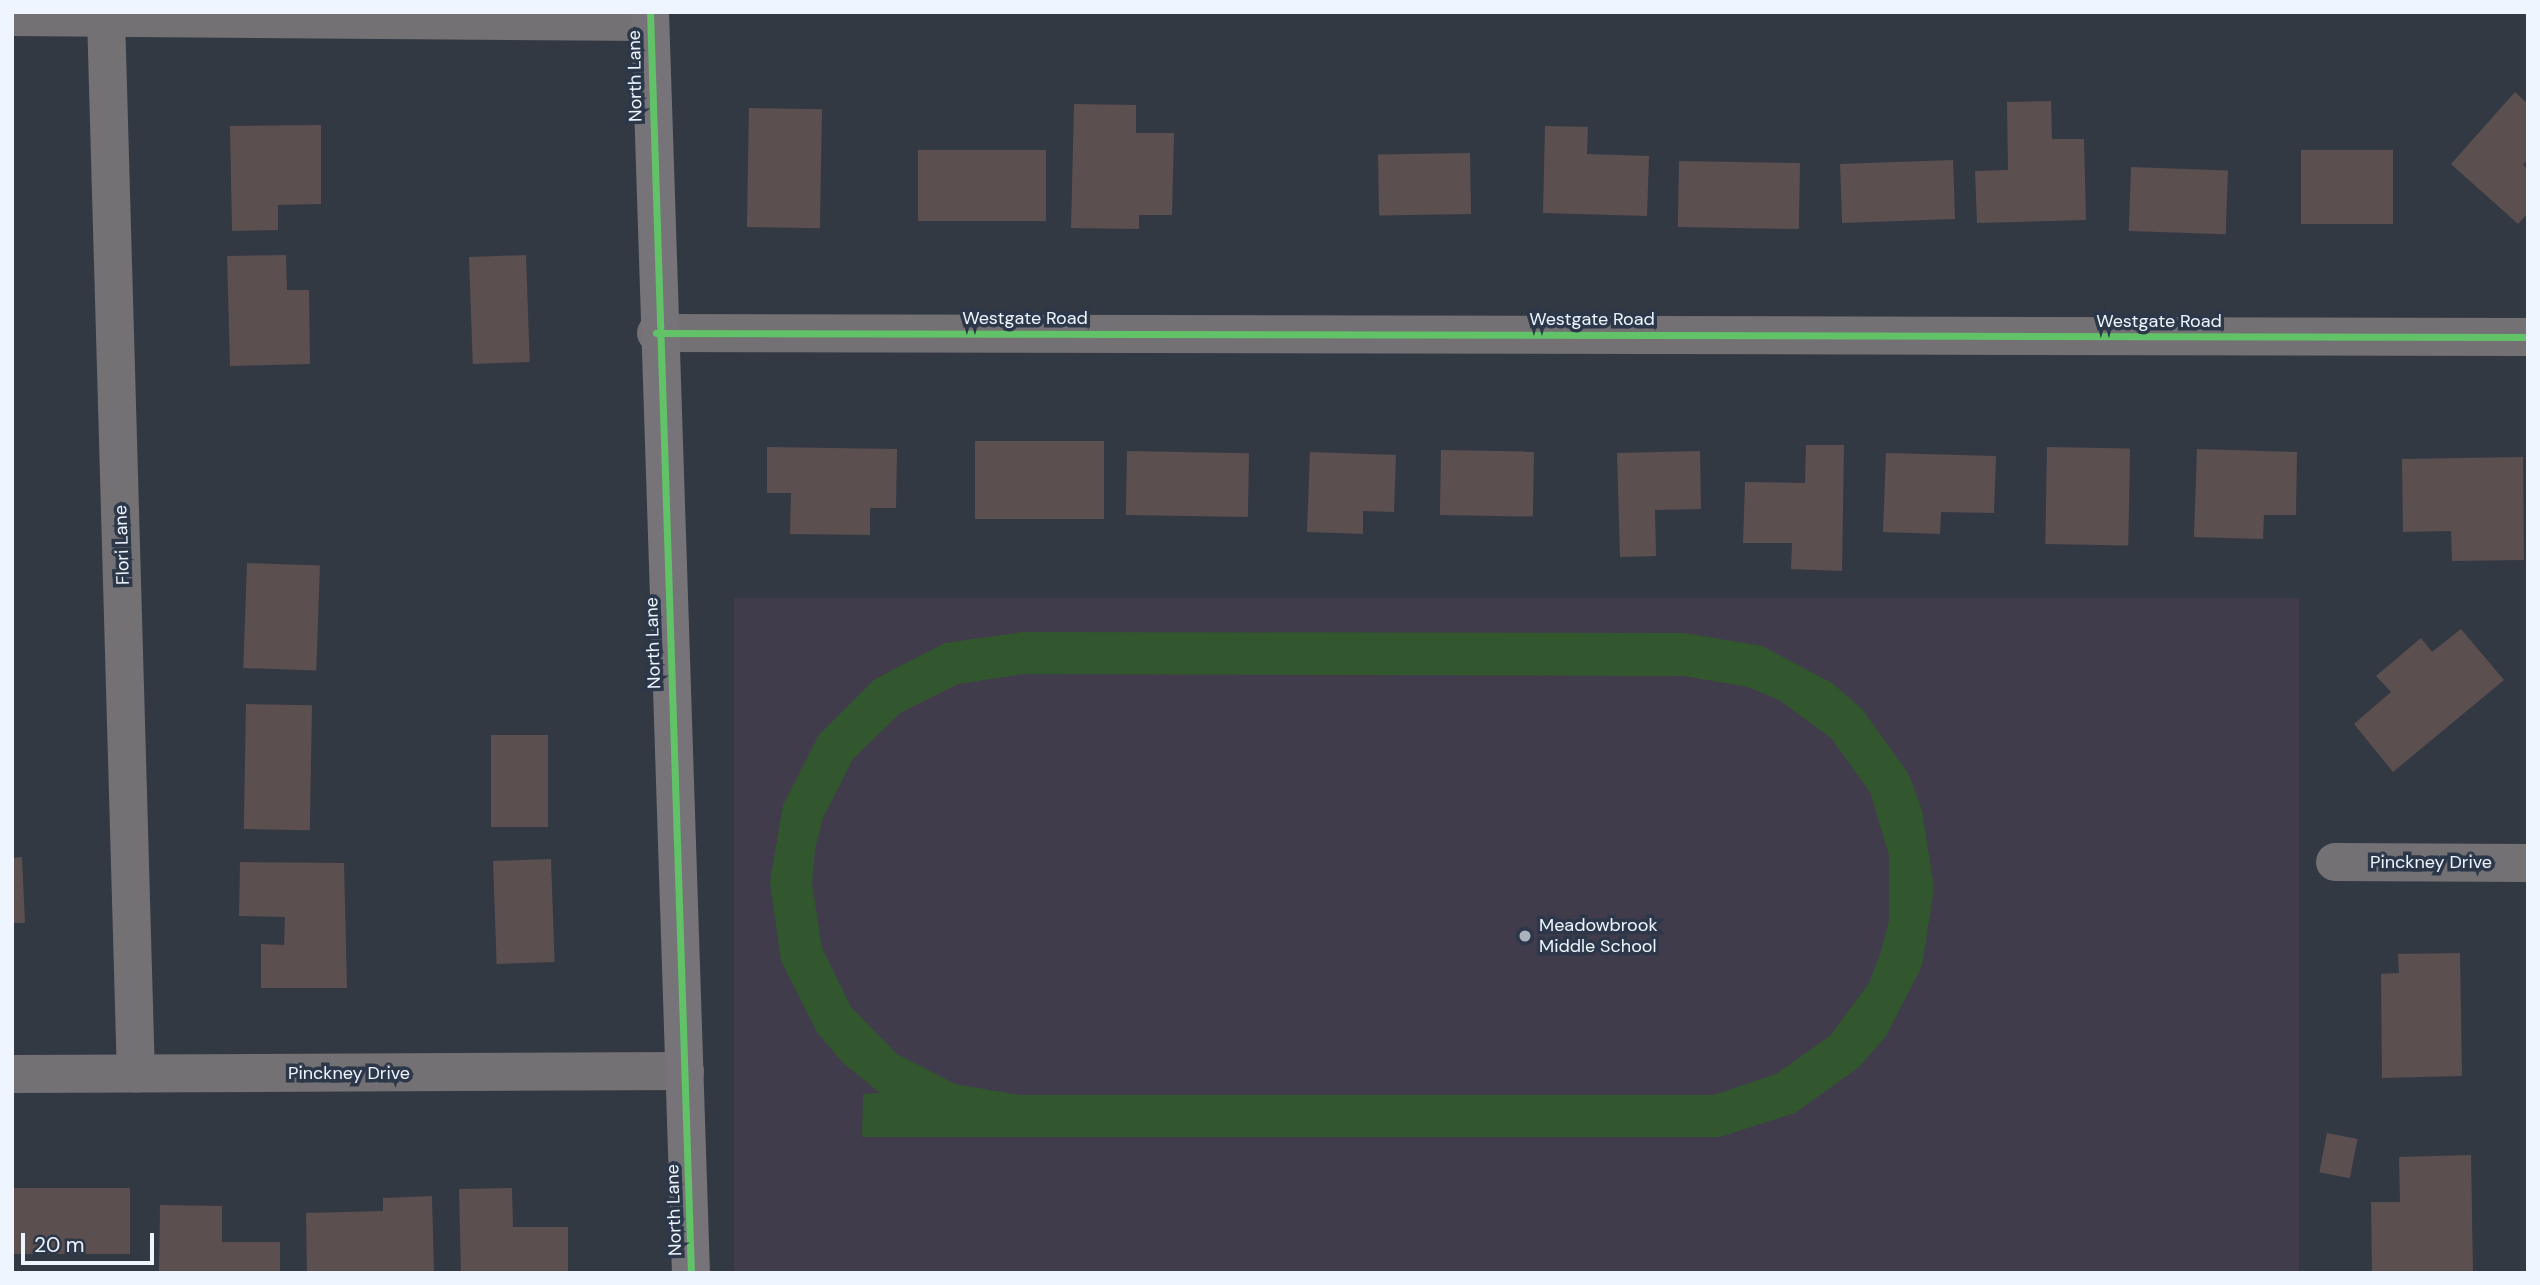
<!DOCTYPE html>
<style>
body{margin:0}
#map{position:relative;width:2540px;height:1285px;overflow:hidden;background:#333943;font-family:"DM Sans",sans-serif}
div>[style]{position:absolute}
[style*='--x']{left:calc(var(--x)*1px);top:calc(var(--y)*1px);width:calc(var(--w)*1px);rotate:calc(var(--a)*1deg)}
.education>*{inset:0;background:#413c4c;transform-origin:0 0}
.green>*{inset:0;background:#32562d}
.building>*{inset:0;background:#5b4f4f;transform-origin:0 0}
.street>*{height:38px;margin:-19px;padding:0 19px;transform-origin:19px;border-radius:19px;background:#747174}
.secondary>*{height:38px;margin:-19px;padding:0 19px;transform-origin:19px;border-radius:19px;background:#767478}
.cycleway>*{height:7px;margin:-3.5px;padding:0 3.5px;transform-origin:3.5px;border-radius:3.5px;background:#61c268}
.dots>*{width:19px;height:19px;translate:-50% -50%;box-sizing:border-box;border:4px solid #2c384a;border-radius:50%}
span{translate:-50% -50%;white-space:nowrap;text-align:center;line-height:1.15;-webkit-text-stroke:7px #2c384a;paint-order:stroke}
.street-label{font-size:18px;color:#eff5fe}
.poi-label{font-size:18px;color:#eff5fe}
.left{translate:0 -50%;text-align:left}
.frame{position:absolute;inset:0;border:14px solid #eff5fe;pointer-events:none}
.scale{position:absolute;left:21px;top:1233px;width:133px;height:32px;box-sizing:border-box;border:4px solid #eff5fe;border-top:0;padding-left:9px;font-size:21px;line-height:24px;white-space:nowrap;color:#eff5fe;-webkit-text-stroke:5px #2c384a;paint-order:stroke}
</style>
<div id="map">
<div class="education">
<div style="left:734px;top:598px;width:1565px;height:675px"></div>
</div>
<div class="green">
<div style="clip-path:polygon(evenodd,1023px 632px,1684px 633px,1762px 646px,1832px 683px,1862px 709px,1908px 773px,1922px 810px,1934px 888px,1922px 966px,1886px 1036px,1859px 1067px,1795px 1113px,1720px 1137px,862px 1137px,863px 1094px,880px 1093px,842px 1062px,817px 1032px,781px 961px,770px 882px,783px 805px,819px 735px,875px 679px,945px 643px,1023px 632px,1022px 674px,1684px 676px,1748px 687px,1779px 700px,1831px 738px,1870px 792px,1889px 855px,1889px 921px,1881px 952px,1869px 983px,1830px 1036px,1776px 1074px,1714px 1095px,1020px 1095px,955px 1084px,897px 1054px,851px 1007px,822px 948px,812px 883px,815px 849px,823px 818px,853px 759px,900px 713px,958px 684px,1022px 674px)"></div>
</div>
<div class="building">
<div style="clip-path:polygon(2515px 92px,2528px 104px,2528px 159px,2523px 165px,2528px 169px,2528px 213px,2518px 224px,2451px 164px)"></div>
<div style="clip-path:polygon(2051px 101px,2052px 139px,2084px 139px,2086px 220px,1977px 223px,1975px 171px,2008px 170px,2007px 102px)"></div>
<div style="clip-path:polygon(1074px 104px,1136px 105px,1136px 133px,1174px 133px,1172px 215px,1139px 215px,1139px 229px,1071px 228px)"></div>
<div style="left:749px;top:108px;width:73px;height:119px;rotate:1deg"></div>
<div style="clip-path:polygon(321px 125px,321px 204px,278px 205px,278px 230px,232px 231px,230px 126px)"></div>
<div style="clip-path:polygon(1545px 126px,1588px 127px,1587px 154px,1649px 156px,1647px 216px,1543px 213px)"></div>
<div style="left:918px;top:150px;width:128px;height:71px"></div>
<div style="left:2301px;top:150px;width:92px;height:74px"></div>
<div style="left:1470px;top:153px;width:61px;height:92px;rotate:89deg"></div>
<div style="left:1953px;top:160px;width:59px;height:113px;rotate:88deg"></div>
<div style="left:1679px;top:161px;width:121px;height:66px;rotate:1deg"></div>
<div style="left:2131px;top:167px;width:97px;height:64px;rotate:2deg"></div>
<div style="clip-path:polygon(286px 255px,287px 290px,309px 290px,310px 364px,230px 366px,227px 256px)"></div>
<div style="left:526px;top:255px;width:107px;height:57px;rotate:88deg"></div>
<div style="left:975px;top:441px;width:129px;height:78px"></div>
<div style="clip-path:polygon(1806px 445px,1844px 445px,1842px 571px,1791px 569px,1792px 543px,1743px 543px,1745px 482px,1805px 483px)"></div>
<div style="clip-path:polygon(767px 447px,897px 449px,896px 508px,870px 508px,870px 535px,790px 534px,791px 493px,767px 493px)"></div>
<div style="left:2047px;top:447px;width:83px;height:97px;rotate:1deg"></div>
<div style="clip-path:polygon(2197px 449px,2297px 452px,2296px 515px,2264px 515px,2263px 539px,2194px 537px)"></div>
<div style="left:1441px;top:450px;width:93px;height:65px;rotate:1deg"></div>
<div style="left:1127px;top:451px;width:122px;height:64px;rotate:1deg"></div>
<div style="clip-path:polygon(1700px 451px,1701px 509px,1655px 510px,1656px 556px,1620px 557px,1617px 453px)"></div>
<div style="clip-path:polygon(1310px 452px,1396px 455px,1394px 512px,1363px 511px,1363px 534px,1307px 532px)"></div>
<div style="clip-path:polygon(1886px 453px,1996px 456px,1994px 513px,1941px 512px,1940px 534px,1883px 532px)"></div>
<div style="clip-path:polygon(2523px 457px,2524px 560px,2452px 561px,2451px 531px,2403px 532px,2402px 459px)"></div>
<div style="left:247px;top:563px;width:73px;height:105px;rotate:2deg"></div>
<div style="clip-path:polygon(2461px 629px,2504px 680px,2393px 772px,2354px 724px,2391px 692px,2376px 676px,2421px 638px,2432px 652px)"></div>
<div style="left:246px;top:704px;width:66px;height:125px;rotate:1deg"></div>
<div style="left:491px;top:735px;width:57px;height:92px"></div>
<div style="clip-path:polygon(22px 857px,25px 923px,12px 923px,12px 858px)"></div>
<div style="left:551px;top:859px;width:103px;height:58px;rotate:88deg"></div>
<div style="clip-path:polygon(240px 862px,344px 863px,347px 988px,261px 988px,261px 944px,284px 945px,285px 917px,239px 916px)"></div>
<div style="clip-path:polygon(2460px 953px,2462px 1076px,2382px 1078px,2381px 974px,2399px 973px,2398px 954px)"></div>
<div style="left:2327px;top:1133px;width:31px;height:40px;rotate:11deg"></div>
<div style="clip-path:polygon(2471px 1155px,2473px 1273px,2372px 1273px,2371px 1202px,2400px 1202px,2399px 1157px)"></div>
<div style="left:12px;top:1188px;width:118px;height:66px"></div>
<div style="clip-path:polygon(512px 1188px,513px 1227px,568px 1227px,568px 1273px,461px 1273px,459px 1189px)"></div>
<div style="clip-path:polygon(432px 1196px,434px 1273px,307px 1273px,306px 1213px,383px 1211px,383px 1198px)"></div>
<div style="clip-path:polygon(160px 1205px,222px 1206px,222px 1242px,280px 1242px,280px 1273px,159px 1273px)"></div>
</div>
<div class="street">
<div style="--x:106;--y:16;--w:1058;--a:88.38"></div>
<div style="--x:12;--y:17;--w:638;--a:0.45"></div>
<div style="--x:656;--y:333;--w:1872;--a:0.12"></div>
<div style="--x:2335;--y:862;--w:193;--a:0.3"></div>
<div style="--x:12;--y:1074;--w:673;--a:-0.26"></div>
</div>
<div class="secondary">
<div style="--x:650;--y:12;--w:1262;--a:88.14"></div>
</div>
<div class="cycleway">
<div style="--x:650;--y:12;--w:1262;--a:88.14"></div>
<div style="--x:656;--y:333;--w:1872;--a:0.12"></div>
</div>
<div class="dots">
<div style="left:1525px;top:936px;background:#adb3bd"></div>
</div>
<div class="street-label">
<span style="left:635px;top:76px;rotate:-91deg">North Lane</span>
<span style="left:1025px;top:318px">Westgate Road</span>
<span style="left:1592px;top:319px">Westgate Road</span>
<span style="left:2159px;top:321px">Westgate Road</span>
<span style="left:122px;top:545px;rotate:-92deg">Flori Lane</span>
<span style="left:653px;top:643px;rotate:-92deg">North Lane</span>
<span style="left:2431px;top:862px">Pinckney Drive</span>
<span style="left:349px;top:1073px">Pinckney Drive</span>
<span style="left:674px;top:1210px;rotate:-92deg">North Lane</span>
</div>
<div class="poi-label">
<span class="left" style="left:1539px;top:936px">Meadowbrook<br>Middle School</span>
</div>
<div class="frame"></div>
<div class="scale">20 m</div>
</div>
